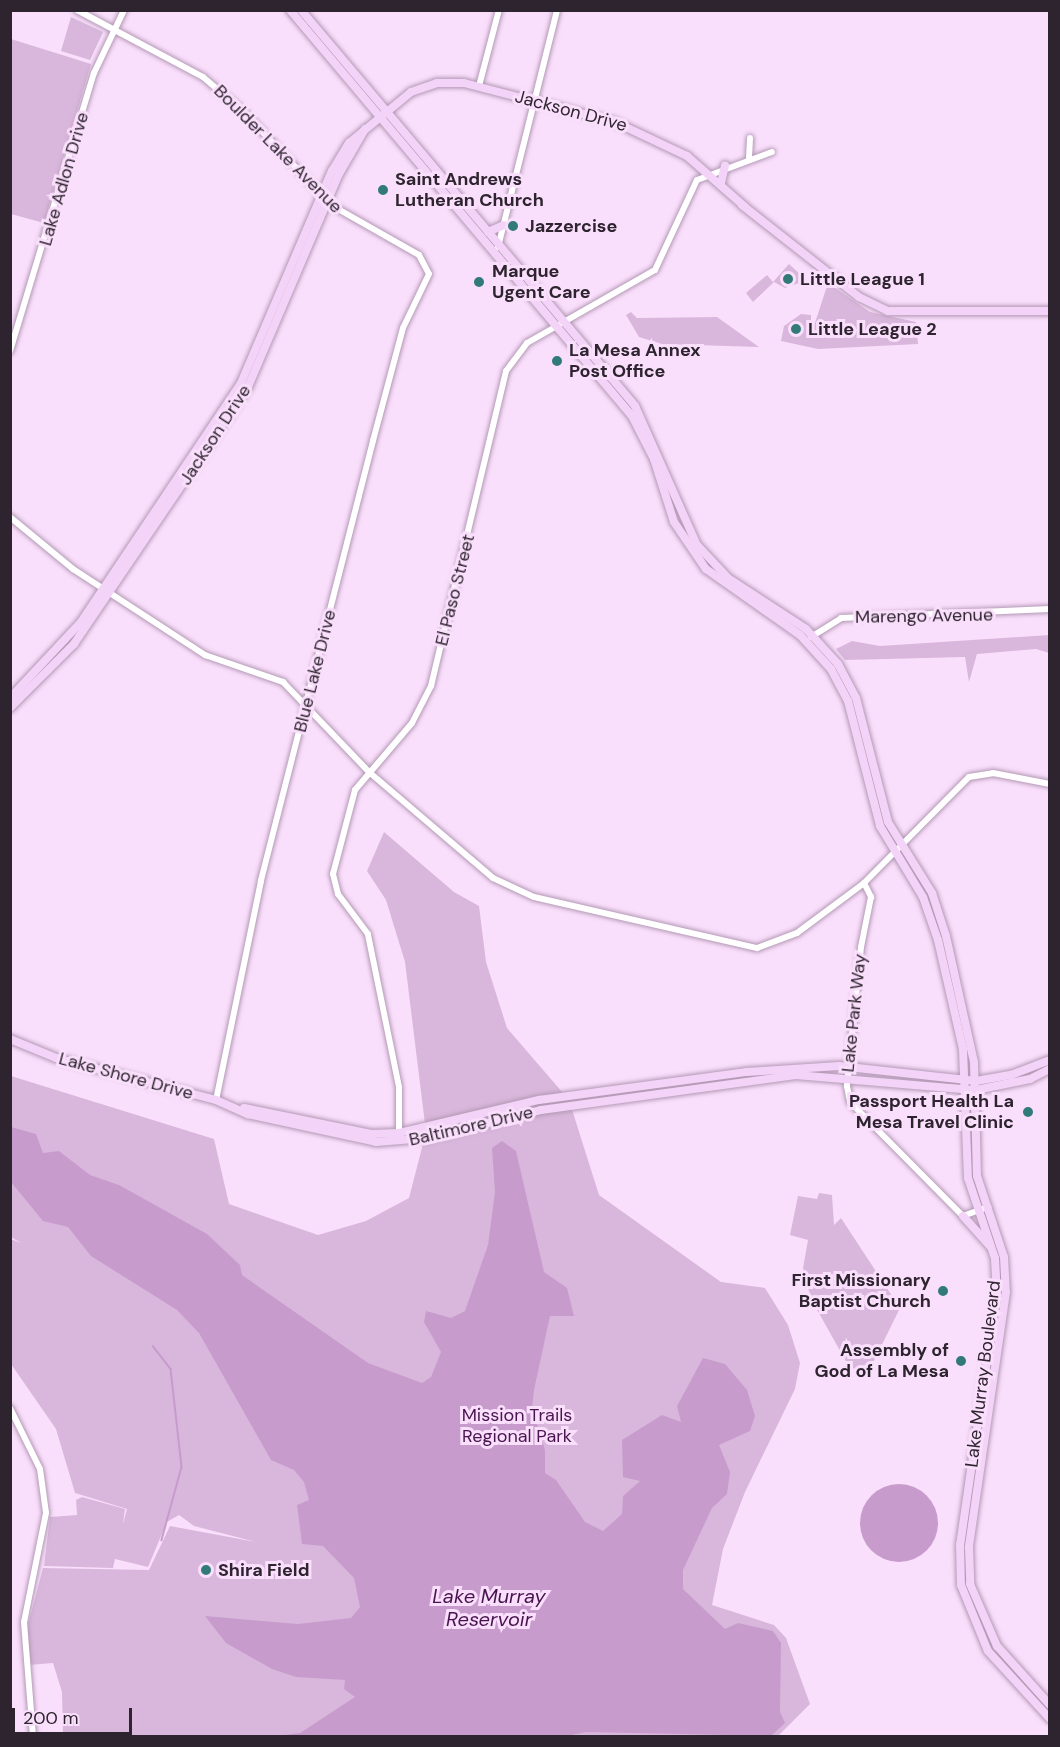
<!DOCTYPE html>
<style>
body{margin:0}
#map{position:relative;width:1060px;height:1747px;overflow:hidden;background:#fadffc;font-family:"DM Sans",sans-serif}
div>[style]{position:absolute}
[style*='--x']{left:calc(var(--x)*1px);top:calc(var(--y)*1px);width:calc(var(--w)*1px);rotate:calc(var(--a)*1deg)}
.green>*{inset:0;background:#d9b7dc}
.water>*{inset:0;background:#c79ccc}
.round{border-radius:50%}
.stream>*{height:1.5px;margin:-0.75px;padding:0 0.75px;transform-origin:0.75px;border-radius:0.75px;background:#c79ccc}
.roads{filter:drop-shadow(0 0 2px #b399b5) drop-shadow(0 0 2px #b399b5)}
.minor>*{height:6px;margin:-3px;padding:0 3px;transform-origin:3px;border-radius:3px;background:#fff}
.major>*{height:8px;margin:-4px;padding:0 4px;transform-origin:4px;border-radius:4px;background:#f3d3f7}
.dots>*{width:16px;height:16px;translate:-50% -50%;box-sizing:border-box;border:3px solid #fadffc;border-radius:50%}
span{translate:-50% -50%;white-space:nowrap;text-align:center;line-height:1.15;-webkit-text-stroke:6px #fadffc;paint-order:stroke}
.street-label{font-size:18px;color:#2e242f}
.poi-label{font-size:18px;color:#2e242f;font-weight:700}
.left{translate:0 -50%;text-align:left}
.right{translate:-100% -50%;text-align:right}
.park-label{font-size:18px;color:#49154f}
.water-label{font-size:20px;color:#48144e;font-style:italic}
.frame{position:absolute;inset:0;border:12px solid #2e242f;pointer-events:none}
.scale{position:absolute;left:12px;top:1708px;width:120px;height:27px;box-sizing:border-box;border:3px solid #2e242f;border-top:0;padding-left:8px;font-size:18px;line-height:21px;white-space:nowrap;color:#2e242f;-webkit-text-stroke:4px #fadffc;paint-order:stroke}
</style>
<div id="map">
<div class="green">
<div style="clip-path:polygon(71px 17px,103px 32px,90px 60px,61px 51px)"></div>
<div style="clip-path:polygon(11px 39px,91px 64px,44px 223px,11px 214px)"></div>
<div style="clip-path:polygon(789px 264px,802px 276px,799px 283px,785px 288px,774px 282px,753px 302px,746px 293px,767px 275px,773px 282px)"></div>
<div style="clip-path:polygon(828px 283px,870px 312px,916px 322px,918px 344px,818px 349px,781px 341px,784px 326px,801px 314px,811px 315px,811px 335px)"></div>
<div style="clip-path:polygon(631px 312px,637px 318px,717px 317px,759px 347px,662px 344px,639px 337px,626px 315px)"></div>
<div style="clip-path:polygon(1049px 635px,1049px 653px,1036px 649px,977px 654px,969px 682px,965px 657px,845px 660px,836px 649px,852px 641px,880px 646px)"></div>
<div style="clip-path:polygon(384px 832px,454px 892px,479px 906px,486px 962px,507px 1028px,569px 1100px,599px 1195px,721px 1282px,765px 1288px,788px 1325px,800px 1363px,795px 1389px,745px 1492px,723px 1549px,712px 1605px,774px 1625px,786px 1638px,810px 1704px,778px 1736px,63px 1736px,62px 1692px,53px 1663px,29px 1665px,27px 1629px,43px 1568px,149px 1570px,170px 1526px,256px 1542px,194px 1526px,179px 1515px,167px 1522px,148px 1567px,115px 1559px,113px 1568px,44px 1566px,50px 1517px,77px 1515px,76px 1500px,82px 1497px,125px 1509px,123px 1524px,127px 1509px,75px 1493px,56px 1429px,11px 1364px,11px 1239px,21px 1243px,11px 1237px,11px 1076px,214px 1139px,229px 1204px,318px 1235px,366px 1221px,409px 1198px,426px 1132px,405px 962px,386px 900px,367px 871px)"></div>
<div style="clip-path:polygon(819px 1193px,832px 1195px,834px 1225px,841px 1218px,900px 1308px,869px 1371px,861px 1373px,848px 1365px,811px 1299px,803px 1268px,808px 1240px,790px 1235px,798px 1196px,817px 1199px)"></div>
</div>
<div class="water">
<div style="clip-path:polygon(11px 1127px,36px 1134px,43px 1153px,59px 1151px,90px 1175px,119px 1185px,207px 1234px,240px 1265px,242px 1275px,368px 1363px,422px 1383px,431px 1377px,441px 1352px,424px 1322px,426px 1311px,451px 1318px,465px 1311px,488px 1245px,495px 1192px,492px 1148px,502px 1141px,516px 1151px,544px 1272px,567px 1288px,574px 1316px,550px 1316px,534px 1390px,532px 1408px,545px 1450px,545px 1473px,556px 1480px,585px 1522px,603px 1531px,622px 1514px,623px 1496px,640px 1481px,623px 1477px,622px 1440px,662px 1415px,681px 1422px,677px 1406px,703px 1358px,725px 1364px,747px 1390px,755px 1416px,750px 1431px,719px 1445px,730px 1472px,727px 1494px,712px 1508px,683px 1570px,683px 1589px,725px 1629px,738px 1623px,773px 1631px,781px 1643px,780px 1712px,785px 1723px,771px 1736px,586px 1732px,567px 1736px,276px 1736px,300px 1733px,355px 1697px,344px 1689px,345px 1680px,296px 1677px,272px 1669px,226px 1643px,205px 1616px,298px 1624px,351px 1618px,360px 1607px,354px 1578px,323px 1546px,302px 1544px,297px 1505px,309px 1500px,304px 1482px,294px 1470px,271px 1460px,199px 1333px,177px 1310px,91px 1256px,68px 1227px,43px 1221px,11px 1182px)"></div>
<div class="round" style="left:860px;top:1484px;width:78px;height:78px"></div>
</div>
<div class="stream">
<div style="--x:153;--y:1346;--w:29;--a:52"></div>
<div style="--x:171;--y:1369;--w:99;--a:83.6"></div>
<div style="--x:182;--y:1467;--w:76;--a:105.3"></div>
</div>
<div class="roads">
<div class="minor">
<div style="--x:77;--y:10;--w:143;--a:28"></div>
<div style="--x:203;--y:77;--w:51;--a:40.2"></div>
<div style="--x:242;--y:110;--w:130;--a:46.9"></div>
<div style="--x:331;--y:205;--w:101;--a:29.6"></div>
<div style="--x:419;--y:255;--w:21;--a:62"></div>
<div style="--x:429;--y:274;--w:60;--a:115.7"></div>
<div style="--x:403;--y:328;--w:117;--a:104.9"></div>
<div style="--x:373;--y:441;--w:454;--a:104.3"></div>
<div style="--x:261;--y:881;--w:224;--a:101.6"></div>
<div style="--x:479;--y:86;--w:79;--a:-75.3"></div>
<div style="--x:749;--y:158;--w:20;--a:-87"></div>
<div style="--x:498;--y:247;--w:244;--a:-76"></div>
<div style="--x:10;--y:351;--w:290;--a:-73.2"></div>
<div style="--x:94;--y:73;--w:70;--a:-64.5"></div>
<div style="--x:10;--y:517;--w:82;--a:39.5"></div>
<div style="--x:73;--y:569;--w:158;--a:33.1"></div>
<div style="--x:205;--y:655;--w:83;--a:19.1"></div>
<div style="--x:283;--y:682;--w:124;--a:46.3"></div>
<div style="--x:369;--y:772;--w:163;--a:40.5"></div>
<div style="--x:493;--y:878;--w:45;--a:24.9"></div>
<div style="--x:534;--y:897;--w:229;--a:12.9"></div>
<div style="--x:757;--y:948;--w:43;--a:-20.6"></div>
<div style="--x:797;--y:933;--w:84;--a:-36.7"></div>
<div style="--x:864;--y:883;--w:149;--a:-45.3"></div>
<div style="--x:969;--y:777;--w:24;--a:-9"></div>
<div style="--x:993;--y:773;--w:58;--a:10.9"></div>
<div style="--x:811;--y:637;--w:36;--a:-32"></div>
<div style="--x:841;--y:618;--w:209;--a:-2.5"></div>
<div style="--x:864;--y:883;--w:16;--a:63"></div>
<div style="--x:871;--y:897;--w:51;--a:101.3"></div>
<div style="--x:861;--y:947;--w:140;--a:95.8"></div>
<div style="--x:847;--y:1086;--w:16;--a:79"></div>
<div style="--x:850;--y:1102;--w:161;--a:45.3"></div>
<div style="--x:963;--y:1216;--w:27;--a:-20"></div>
<div style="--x:399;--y:1133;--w:46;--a:-90"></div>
<div style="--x:399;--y:1087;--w:156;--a:-101.5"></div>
<div style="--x:368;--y:934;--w:50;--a:-126.9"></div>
<div style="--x:338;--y:894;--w:21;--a:-104"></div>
<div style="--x:333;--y:874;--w:87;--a:-75.3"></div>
<div style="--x:355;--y:790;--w:88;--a:-49.6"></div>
<div style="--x:412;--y:723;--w:42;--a:-62.8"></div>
<div style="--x:431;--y:686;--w:324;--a:-76.6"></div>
<div style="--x:506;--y:371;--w:35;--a:-53"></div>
<div style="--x:527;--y:343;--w:147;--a:-29.7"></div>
<div style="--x:655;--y:270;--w:99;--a:-65"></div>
<div style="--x:697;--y:180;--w:80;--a:-20.5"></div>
<div style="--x:10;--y:1408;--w:68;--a:63.8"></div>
<div style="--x:40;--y:1469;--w:44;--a:82.2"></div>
<div style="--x:46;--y:1513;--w:111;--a:101.4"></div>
<div style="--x:24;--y:1622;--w:114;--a:85.5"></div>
</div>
<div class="major">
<div style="--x:290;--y:10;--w:531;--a:49.89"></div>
<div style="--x:632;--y:416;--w:48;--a:62.9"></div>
<div style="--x:654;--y:459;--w:66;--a:72.4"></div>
<div style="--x:674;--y:522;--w:57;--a:55.8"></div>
<div style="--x:706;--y:569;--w:115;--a:35.1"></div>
<div style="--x:800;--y:635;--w:46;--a:47.6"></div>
<div style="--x:831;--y:669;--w:36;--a:62"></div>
<div style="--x:848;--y:701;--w:129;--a:75.6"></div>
<div style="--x:880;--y:826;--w:83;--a:58.8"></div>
<div style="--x:923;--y:897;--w:46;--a:70.8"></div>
<div style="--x:938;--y:940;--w:112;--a:77.1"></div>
<div style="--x:963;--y:1049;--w:129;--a:87.8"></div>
<div style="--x:968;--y:1178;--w:84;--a:71.4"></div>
<div style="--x:995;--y:1258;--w:34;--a:87"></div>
<div style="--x:997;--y:1292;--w:256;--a:98.3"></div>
<div style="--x:960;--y:1545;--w:40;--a:88.6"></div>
<div style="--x:961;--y:1585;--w:71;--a:67.8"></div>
<div style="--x:988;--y:1651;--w:92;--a:47.6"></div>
<div style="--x:301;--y:10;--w:518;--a:49.85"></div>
<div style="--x:635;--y:406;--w:152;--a:66"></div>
<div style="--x:697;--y:545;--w:45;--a:46.8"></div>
<div style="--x:728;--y:578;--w:93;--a:33.2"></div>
<div style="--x:806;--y:629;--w:47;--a:47.6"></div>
<div style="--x:838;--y:664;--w:38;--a:62"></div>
<div style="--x:856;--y:698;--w:128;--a:75.5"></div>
<div style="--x:888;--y:822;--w:84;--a:58.2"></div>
<div style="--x:932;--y:893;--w:45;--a:72"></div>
<div style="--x:946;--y:936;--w:129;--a:77.5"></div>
<div style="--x:974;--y:1062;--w:114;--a:88.5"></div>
<div style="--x:977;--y:1176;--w:85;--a:71.6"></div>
<div style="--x:1004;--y:1257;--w:35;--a:87"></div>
<div style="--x:1006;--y:1292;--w:258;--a:98.3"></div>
<div style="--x:969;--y:1547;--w:37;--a:88"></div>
<div style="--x:970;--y:1584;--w:68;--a:66.5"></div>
<div style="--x:997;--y:1646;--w:79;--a:48.1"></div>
<div style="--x:721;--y:183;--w:18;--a:-77"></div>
<div style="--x:742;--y:205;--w:149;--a:38.2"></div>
<div style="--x:859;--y:297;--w:32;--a:26"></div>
<div style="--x:888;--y:311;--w:162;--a:0"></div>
<div style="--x:488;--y:232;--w:17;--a:-24"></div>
<div style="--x:10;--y:698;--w:104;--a:-46.9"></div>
<div style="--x:81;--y:622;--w:288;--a:-56.2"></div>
<div style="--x:241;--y:383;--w:231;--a:-66.8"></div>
<div style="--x:332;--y:171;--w:33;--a:-59"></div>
<div style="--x:349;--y:143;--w:80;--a:-39.4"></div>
<div style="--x:411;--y:92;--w:28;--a:-19"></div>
<div style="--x:437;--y:83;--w:27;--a:0"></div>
<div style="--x:464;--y:83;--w:156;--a:14.5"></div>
<div style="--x:615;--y:122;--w:80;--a:25.3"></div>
<div style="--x:687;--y:156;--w:77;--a:41.3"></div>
<div style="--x:10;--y:708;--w:91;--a:-45"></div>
<div style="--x:74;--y:644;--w:310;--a:-55.9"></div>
<div style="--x:248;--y:387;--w:232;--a:-66.9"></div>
<div style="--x:339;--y:174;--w:52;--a:-60"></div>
<div style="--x:10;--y:1039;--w:50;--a:22.4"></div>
<div style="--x:56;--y:1058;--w:165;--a:14.7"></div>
<div style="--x:216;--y:1100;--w:35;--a:24"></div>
<div style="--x:248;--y:1114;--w:131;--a:12.3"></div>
<div style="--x:376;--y:1142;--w:50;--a:-4.6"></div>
<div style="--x:426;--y:1138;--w:118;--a:-13.7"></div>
<div style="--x:541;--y:1110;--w:257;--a:-7.8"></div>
<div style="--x:796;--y:1075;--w:181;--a:4.8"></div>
<div style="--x:976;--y:1090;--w:55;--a:-11.5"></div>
<div style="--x:1030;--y:1079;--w:22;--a:-27"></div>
<div style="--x:244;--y:1108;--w:131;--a:11.5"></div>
<div style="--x:372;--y:1134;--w:27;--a:-2"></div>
<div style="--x:399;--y:1133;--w:144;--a:-13.3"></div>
<div style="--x:539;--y:1100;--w:210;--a:-7.7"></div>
<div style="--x:747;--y:1072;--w:92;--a:-3.7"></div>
<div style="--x:839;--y:1066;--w:138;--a:6.2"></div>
<div style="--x:976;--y:1081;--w:36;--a:-10"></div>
<div style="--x:1011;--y:1075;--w:42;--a:-21"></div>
<div style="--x:963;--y:1216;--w:40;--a:48"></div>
</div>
</div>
<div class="dots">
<div style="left:383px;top:190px;background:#317a79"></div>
<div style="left:513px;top:226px;background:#317a79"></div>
<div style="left:788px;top:279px;background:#317a79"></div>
<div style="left:479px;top:282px;background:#317a79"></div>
<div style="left:796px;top:329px;background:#317a79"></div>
<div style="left:557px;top:361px;background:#317a79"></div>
<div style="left:1028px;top:1112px;background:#317a79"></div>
<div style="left:943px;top:1291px;background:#317a79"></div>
<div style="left:961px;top:1361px;background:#317a79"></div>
<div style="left:206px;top:1570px;background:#317a79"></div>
</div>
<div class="street-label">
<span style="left:571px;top:111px;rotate:15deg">Jackson Drive</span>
<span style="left:278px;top:149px;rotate:45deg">Boulder Lake Avenue</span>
<span style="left:64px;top:179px;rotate:-74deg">Lake Adlon Drive</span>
<span style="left:215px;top:435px;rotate:-57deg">Jackson Drive</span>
<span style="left:455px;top:590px;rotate:-76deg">El Paso Street</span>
<span style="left:924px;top:616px;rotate:-1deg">Marengo Avenue</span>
<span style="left:315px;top:671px;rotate:-76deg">Blue Lake Drive</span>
<span style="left:854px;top:1013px;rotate:-84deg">Lake Park Way</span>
<span style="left:126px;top:1076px;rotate:15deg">Lake Shore Drive</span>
<span style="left:471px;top:1126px;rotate:-13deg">Baltimore Drive</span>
<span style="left:983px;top:1374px;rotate:-83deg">Lake Murray Boulevard</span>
</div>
<div class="poi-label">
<span class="left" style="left:395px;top:190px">Saint Andrews<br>Lutheran Church</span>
<span class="left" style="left:525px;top:226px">Jazzercise</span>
<span class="left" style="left:492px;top:282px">Marque<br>Ugent Care</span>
<span class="left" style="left:800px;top:279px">Little League 1</span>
<span class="left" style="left:808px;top:329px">Little League 2</span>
<span class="left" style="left:569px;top:361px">La Mesa Annex<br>Post Office</span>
<span class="right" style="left:1014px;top:1112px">Passport Health La<br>Mesa Travel Clinic</span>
<span class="right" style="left:931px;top:1291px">First Missionary<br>Baptist Church</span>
<span class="right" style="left:949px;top:1361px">Assembly of<br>God of La Mesa</span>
<span class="left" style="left:218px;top:1570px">Shira Field</span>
</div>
<div class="park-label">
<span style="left:517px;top:1426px">Mission Trails<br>Regional Park</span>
</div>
<div class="water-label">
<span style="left:489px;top:1608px">Lake Murray<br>Reservoir</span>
</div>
<div class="frame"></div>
<div class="scale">200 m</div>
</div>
